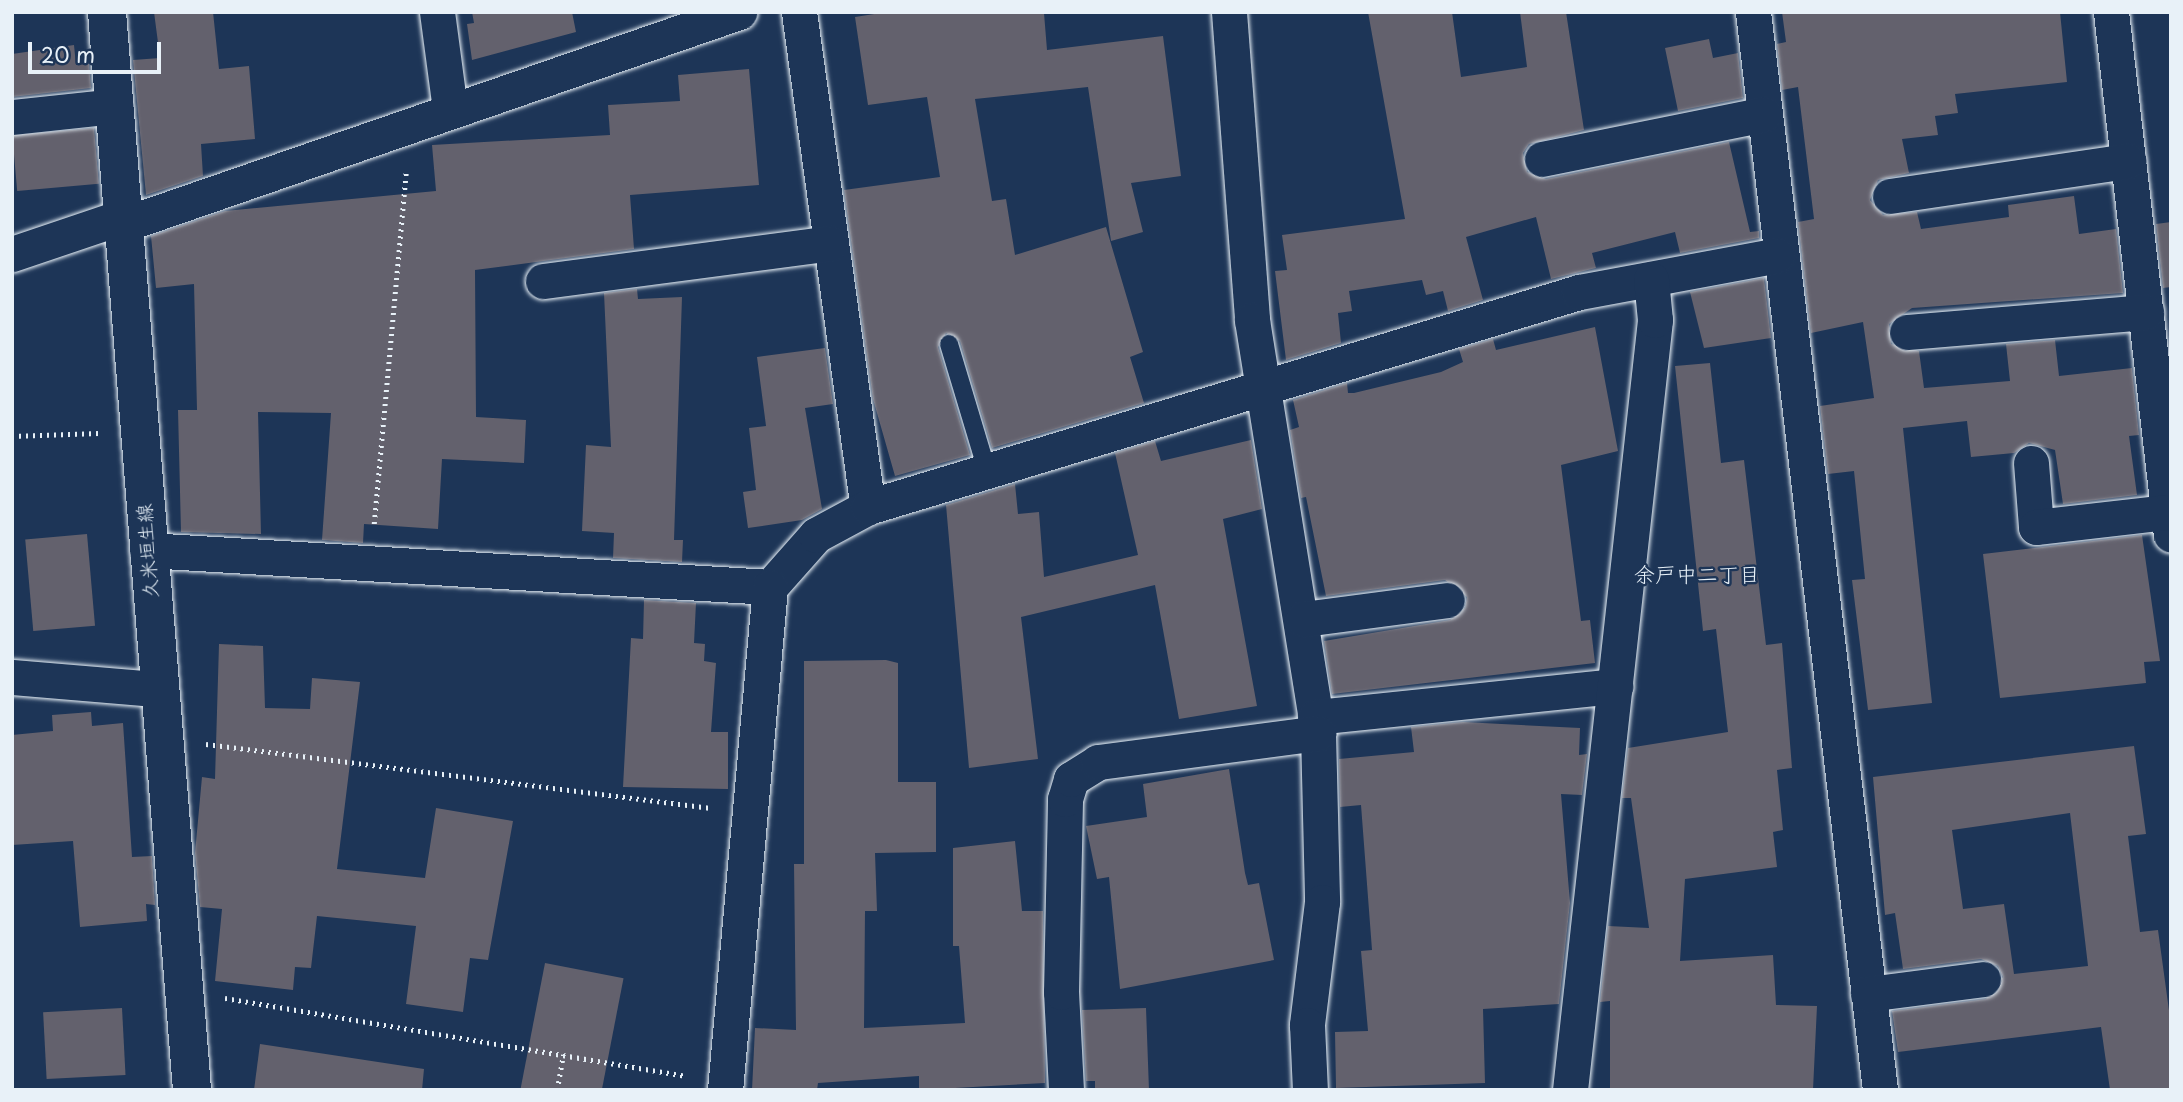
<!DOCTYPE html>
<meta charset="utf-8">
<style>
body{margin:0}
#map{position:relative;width:2183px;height:1102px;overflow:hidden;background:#1d3557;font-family:"Playpen Sans","Klee One",sans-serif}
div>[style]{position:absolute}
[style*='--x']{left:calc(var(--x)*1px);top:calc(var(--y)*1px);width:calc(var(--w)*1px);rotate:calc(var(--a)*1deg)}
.building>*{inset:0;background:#63616d;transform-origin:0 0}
.path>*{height:4.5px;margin-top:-2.25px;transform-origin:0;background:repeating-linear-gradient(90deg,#e8f1f8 0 2px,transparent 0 7px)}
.roads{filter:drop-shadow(0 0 2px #e8f1f8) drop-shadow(0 0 2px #e8f1f8)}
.lane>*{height:18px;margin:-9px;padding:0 9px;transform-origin:9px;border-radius:9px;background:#1d3557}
.street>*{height:35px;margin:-17.5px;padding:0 17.5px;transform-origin:17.5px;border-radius:17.5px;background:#1d3557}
.secondary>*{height:38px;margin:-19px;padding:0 19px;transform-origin:19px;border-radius:19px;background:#1d3557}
span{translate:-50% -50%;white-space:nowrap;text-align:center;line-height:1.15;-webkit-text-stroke:5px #1d3557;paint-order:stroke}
.street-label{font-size:19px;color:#e8f1f8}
.neighbourhood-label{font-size:21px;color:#e8f1f8}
.frame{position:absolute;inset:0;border:14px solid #e8f1f8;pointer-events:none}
.scale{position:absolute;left:28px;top:42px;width:133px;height:32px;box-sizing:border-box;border:4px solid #e8f1f8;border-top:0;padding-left:9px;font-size:21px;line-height:24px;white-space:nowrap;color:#e8f1f8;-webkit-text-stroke:5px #1d3557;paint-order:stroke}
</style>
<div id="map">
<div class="building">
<div style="clip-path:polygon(154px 12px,213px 12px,219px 69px,249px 66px,255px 139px,201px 144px,203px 176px,146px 195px,133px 60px,160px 58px)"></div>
<div style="clip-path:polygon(472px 12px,572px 12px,576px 32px,472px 60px,467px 24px,474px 23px)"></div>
<div style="clip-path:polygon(887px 12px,1044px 13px,1047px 50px,1163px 36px,1181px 176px,1131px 183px,1143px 232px,1111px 241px,1088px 87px,975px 99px,992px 201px,1006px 199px,1015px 255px,1106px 227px,1143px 352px,1130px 357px,1144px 403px,992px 448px,960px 341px,946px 333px,938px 347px,970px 455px,895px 476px,873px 399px,844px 190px,940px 177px,927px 97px,868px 105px,855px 17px)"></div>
<div style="clip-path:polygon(1368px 12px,1452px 12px,1461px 77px,1527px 67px,1520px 12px,1566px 12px,1584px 130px,1529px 144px,1523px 153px,1527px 172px,1546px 179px,1729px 142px,1750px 232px,1759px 231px,1759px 238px,1680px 253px,1675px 232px,1592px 253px,1596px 268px,1551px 279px,1536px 217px,1466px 237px,1483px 300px,1448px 311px,1443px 291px,1426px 295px,1422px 280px,1349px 291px,1352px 311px,1338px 313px,1341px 343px,1286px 360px,1275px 271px,1287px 270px,1282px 235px,1405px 219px)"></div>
<div style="clip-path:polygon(1782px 12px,2060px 12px,2067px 82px,1955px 94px,1958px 113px,1935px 116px,1938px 135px,1902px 139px,1909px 173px,1878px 180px,1870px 200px,1883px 215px,1917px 212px,1921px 229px,2009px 217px,2008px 205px,2074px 196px,2079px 234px,2116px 229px,2123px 293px,1912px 308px,1889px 324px,1891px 344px,1919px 351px,1924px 388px,2010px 381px,2006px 344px,2055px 340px,2059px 376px,2132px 368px,2139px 435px,2129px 436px,2137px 495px,2063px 504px,2055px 450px,2029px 443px,2014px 453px,1971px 457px,1967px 421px,1903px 428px,1932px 703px,1868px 710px,1852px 580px,1865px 579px,1854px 471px,1828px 474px,1820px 406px,1874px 398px,1863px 322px,1811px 333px,1798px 222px,1814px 219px,1798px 87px,1782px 90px,1777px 44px,1786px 42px)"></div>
<div style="clip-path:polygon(1709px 39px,1713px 58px,1738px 53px,1743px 98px,1678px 111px,1665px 48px)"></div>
<div style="clip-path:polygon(74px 45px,76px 65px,89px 64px,91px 88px,12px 97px,12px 54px)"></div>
<div style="clip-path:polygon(749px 69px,759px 185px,630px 195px,634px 249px,475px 270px,476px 417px,526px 420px,524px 463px,442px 459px,438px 529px,364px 524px,363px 543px,322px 540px,331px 413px,258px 412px,261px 534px,181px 532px,178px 410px,197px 410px,194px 284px,156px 288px,151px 236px,225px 211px,436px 191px,432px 145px,610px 135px,608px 105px,680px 101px,678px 75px)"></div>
<div style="left:94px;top:128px;width:56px;height:82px;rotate:85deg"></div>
<div style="clip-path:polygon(2171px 222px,2171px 287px,2163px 288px,2156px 224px)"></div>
<div style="clip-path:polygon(1764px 278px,1771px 338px,1704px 348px,1690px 292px)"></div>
<div style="clip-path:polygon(637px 289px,638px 299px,682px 297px,674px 540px,683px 540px,682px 562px,613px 558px,614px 533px,582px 531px,586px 445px,611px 447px,604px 293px)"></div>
<div style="clip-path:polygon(1595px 327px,1618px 451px,1561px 465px,1581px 621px,1590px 620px,1595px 663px,1332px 694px,1324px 641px,1450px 620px,1465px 608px,1467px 597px,1445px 580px,1326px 596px,1306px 497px,1301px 498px,1290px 430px,1299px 427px,1293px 400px,1347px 383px,1348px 393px,1354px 393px,1441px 372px,1463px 362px,1459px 349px,1493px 339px,1496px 350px)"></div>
<div style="clip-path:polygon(825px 348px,833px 404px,805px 408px,822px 509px,802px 520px,748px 528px,743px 492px,756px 490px,749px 428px,766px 426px,757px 357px)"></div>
<div style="clip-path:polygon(1710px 363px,1721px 463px,1744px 460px,1766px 645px,1782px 643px,1792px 768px,1777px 770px,1783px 830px,1773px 832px,1777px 867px,1685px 879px,1680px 961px,1773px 955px,1776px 1005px,1817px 1006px,1813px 1090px,1610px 1090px,1610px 1001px,1600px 1002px,1608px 926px,1649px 928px,1631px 798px,1622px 798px,1628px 748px,1728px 732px,1716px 629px,1703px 631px,1675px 366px)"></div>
<div style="clip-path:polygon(1251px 440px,1262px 509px,1223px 519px,1257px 706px,1179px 719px,1155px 585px,1021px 617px,1038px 759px,969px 768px,946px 505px,1015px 484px,1018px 514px,1039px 512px,1044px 577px,1138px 555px,1115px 453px,1155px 441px,1161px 461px)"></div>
<div style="left:87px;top:534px;width:92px;height:62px;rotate:85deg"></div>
<div style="clip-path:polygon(2142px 535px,2160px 661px,2144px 662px,2146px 683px,2000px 698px,1983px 554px)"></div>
<div style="clip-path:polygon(644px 600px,696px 603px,694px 643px,705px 644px,704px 661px,716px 663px,711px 732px,728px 732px,728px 789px,623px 787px,631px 638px,643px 639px)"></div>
<div style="clip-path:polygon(219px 644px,263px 646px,265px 708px,310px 709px,312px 678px,360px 682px,337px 869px,425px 878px,436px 808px,513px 821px,488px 960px,470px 958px,463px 1012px,406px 1004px,416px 926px,317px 916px,311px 968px,295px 967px,293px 990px,215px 981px,222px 909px,200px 907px,195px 853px,202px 777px,215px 779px)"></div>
<div style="clip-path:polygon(886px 660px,898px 663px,898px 782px,936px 782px,936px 852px,875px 853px,877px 911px,865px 911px,864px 1028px,965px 1023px,959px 946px,953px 946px,953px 848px,1015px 841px,1022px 911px,1043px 911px,1045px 1083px,919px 1090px,919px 1076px,818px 1083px,817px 1090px,752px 1090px,755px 1028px,796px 1030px,794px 864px,804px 864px,804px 661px)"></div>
<div style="clip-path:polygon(91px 712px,92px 726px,123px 723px,132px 857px,152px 856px,155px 905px,146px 904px,147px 921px,80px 927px,73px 841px,12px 845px,12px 735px,53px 731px,52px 715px)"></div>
<div style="clip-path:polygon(1463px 722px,1580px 728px,1579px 755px,1587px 754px,1582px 795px,1561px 794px,1570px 903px,1559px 1004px,1483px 1009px,1485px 1083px,1336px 1088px,1335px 1032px,1368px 1031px,1361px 951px,1372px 950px,1361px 805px,1340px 807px,1339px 759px,1414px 752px,1411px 727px)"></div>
<div style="clip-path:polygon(evenodd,2134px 746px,2146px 834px,2128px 836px,2140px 932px,2158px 930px,2171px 1025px,2171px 1090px,2110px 1090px,2101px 1027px,1898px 1052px,1892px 1011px,1986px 999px,2003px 977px,1998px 966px,1981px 959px,1903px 969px,1895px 913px,1885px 915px,1873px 777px,2134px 746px,2070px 813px,2088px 966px,2014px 974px,2004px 904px,1963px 909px,1952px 830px,2070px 813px)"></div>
<div style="clip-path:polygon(1229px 769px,1245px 873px,1248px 885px,1259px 883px,1274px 960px,1120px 989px,1109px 877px,1097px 879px,1086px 826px,1147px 817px,1143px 784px)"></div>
<div style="left:545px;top:963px;width:80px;height:129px;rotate:11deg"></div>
<div style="left:122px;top:1008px;width:67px;height:79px;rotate:87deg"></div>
<div style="clip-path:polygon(1146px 1008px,1149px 1090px,1095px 1090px,1095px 1081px,1086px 1081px,1082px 1010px)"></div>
<div style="clip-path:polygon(260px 1044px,424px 1069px,422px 1090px,254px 1090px)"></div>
</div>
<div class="path">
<div style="--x:12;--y:436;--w:87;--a:-2"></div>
<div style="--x:374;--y:524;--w:355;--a:-84.8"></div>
<div style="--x:206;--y:744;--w:509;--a:7.22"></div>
<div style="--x:225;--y:998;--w:468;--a:9.6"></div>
<div style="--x:557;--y:1090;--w:36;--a:-80"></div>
</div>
<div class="roads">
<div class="lane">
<div style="--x:949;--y:344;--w:133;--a:73.3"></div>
</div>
<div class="street">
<div style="--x:437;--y:12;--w:98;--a:82.4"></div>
<div style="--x:799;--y:12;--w:500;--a:82.1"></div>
<div style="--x:1229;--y:12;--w:309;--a:85.7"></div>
<div style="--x:1252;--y:320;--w:418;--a:80.9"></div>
<div style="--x:1318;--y:733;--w:169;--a:88.6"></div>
<div style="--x:1322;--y:902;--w:124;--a:97"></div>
<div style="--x:1307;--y:1025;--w:65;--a:87.4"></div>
<div style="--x:1753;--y:12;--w:1085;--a:83.28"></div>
<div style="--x:2111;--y:12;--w:526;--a:83.46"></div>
<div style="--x:12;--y:117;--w:104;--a:-6.1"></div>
<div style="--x:1542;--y:159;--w:227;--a:-11.4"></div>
<div style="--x:1890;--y:196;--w:241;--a:-8.4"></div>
<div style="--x:125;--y:224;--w:650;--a:-19.05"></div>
<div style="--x:12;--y:254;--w:118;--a:-18.7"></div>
<div style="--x:543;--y:281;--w:290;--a:-7.5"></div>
<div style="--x:1907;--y:332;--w:240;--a:-4.8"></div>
<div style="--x:2031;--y:463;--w:64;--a:85.5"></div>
<div style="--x:2036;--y:527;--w:133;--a:-6.5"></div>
<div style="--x:147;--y:550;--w:624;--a:3.4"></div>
<div style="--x:770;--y:587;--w:69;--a:-48.5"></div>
<div style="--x:816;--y:535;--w:59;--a:-28.3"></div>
<div style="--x:868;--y:507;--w:743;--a:-16.82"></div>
<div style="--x:1579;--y:292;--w:202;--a:-10.5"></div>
<div style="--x:1303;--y:619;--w:145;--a:-7.5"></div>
<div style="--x:12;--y:677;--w:144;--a:4.8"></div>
<div style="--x:1315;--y:717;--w:302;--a:-5.9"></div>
<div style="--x:1868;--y:994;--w:116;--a:-7.4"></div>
<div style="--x:725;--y:1090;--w:505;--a:-84.89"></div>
<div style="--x:1066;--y:1090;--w:98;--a:-92.9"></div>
<div style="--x:1061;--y:992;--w:193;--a:-88.8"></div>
<div style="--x:1065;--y:799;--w:21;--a:-73"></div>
<div style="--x:1071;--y:779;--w:32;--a:-32"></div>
<div style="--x:1098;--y:762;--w:222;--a:-7.5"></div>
<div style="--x:1570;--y:1090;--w:775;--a:-83.7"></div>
<div style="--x:1655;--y:320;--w:41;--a:-95.6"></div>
</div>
<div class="secondary">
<div style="--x:107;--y:12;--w:1081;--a:85.49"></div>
</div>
</div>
<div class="street-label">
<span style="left:147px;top:551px;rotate:-94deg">久米垣生線</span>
</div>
<div class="neighbourhood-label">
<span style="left:1697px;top:573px">余戸中二丁目</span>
</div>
<div class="frame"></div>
<div class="scale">20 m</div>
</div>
